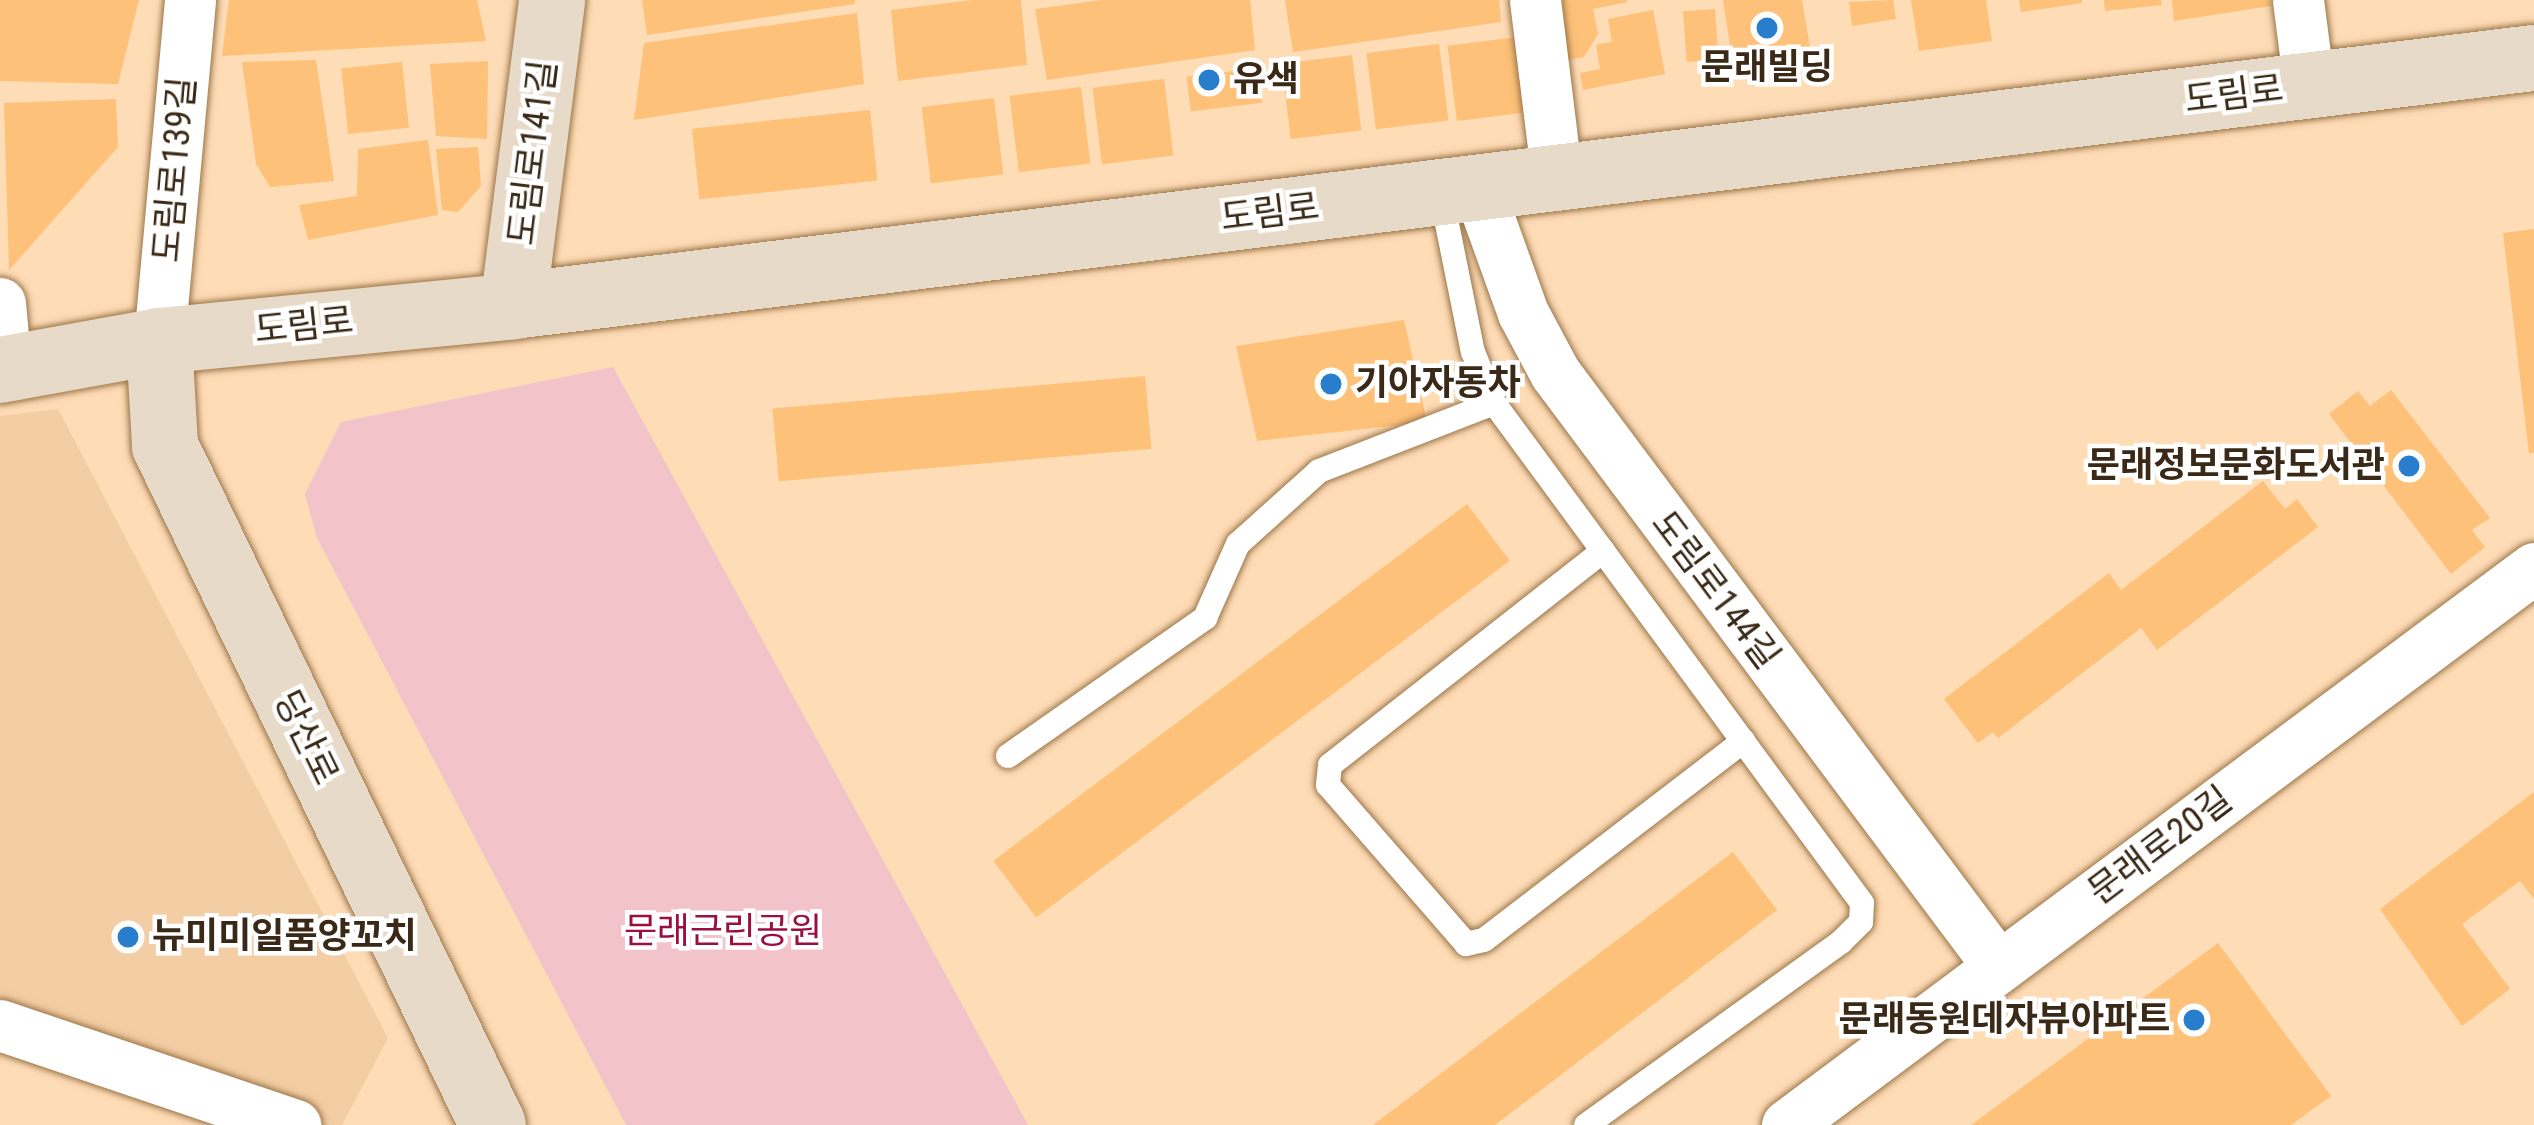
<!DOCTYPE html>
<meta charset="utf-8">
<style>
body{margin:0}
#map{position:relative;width:2534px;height:1125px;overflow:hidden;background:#fedcb6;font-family:"Roboto Condensed","Noto Sans KR",sans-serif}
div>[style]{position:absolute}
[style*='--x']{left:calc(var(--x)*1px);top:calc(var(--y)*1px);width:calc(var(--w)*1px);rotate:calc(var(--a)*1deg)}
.built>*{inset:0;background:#f3cda3}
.green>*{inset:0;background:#f2c3c9}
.building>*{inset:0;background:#fdc179;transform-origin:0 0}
.roads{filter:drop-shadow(0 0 3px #9c7649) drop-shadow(0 0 3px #9c7649)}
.lane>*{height:24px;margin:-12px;padding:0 12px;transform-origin:12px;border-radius:12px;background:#fff}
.street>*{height:51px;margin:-25.5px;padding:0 25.5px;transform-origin:25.5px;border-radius:25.5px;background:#fff}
.secondary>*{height:66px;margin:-33px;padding:0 33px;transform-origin:33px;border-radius:33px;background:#e8dac8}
.dots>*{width:33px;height:33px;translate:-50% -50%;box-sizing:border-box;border:6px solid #fff;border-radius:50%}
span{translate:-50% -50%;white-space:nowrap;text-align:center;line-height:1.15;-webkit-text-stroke:9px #fff;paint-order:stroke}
.poi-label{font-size:36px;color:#392916;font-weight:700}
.left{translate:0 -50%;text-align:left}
.right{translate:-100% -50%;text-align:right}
.street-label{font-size:36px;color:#392916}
.park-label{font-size:36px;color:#9b0f3e}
</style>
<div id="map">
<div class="built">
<div style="clip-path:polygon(58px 409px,388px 1038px,342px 1125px,299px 1125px,0 1018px,0 416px)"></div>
</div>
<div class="green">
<div style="clip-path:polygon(613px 367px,1028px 1125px,626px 1125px,317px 538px,305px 494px,341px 422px)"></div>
</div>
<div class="building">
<div style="clip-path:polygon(0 0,139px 0,118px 84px,0 81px)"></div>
<div style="clip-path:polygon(229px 0,477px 0,486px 41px,222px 56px)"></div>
<div style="clip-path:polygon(642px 0,855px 0,855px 4px,647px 35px)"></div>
<div style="clip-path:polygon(972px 0,1021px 0,1027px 65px,898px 81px,891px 10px)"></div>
<div style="clip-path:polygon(1102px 0,1250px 0,1255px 50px,1047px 80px,1035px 9px)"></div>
<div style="clip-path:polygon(1285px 0,1499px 0,1501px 22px,1293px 52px)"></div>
<div style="clip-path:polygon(1557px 0,1627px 0,1627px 2px,1593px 9px,1598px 34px,1584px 57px,1568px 60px)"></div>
<div style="clip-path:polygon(1723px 0,1802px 0,1811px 53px,1733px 65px)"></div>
<div style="clip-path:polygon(1893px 0,1896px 19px,1852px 26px,1849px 2px)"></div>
<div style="clip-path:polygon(1911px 0,1986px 0,1992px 41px,1919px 51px)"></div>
<div style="clip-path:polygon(2019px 0,2082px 0,2082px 3px,2021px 12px)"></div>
<div style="clip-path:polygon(2104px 0,2161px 0,2162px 5px,2105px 11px)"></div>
<div style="clip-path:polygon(2172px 0,2270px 0,2271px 6px,2174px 21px)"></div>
<div style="left:1715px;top:9px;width:51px;height:32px;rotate:86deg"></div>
<div style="clip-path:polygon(1653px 10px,1665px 74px,1583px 90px,1580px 73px,1600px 69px,1596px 45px,1612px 42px,1608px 19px)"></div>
<div style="clip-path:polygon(857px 13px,864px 84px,634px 120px,644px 43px)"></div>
<div style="left:1518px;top:37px;width:76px;height:71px;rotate:83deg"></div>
<div style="left:1439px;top:44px;width:77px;height:73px;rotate:83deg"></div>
<div style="left:1352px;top:55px;width:76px;height:71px;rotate:83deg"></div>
<div style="clip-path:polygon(316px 60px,334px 181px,270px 187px,256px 164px,242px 62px)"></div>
<div style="clip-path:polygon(488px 61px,487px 139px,436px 136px,430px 64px)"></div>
<div style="left:402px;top:62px;width:66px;height:61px;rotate:84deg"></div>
<div style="left:1258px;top:68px;width:35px;height:72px;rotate:83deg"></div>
<div style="left:1164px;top:79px;width:77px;height:72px;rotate:83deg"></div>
<div style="left:1081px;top:87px;width:77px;height:72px;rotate:83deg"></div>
<div style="left:994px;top:98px;width:77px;height:73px;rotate:83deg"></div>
<div style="clip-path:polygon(116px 99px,118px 147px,9px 270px,4px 103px)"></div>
<div style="left:870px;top:110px;width:71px;height:179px;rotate:84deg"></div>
<div style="clip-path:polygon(428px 140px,438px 215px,308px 240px,299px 205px,357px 196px,358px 149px)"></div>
<div style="clip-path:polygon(478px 147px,481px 186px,458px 212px,442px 210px,436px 149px)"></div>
<div style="clip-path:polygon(2534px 229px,2534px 453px,2529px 453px,2503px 233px)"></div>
<div style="clip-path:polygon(1404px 320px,1427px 422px,1257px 441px,1236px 346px)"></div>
<div style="left:1145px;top:376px;width:73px;height:374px;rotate:85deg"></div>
<div style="clip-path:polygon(2391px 390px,2490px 518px,2472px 530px,2485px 547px,2451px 574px,2329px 414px,2358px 391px,2370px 406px)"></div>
<div style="clip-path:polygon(2263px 481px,2285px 509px,2297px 499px,2318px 527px,2157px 650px,2141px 628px,1998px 738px,1993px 732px,1978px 743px,1944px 699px,2109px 573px,2121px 590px)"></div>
<div style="left:1467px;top:504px;width:71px;height:593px;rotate:53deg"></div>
<div style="clip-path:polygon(2534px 792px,2534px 899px,2520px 881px,2462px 924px,2510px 989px,2462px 1026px,2380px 909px)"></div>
<div style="clip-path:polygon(1733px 852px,1777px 910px,1495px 1125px,1373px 1125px)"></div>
<div style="clip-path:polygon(2218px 943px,2331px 1096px,2291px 1125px,1971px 1125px)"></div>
</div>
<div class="roads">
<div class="lane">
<div style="--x:1441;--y:194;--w:161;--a:78.6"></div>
<div style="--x:1473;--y:352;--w:55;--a:67.6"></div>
<div style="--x:1494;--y:403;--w:621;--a:53.65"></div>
<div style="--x:1862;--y:903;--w:19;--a:93"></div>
<div style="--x:1861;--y:922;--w:28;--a:135"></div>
<div style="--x:1841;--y:942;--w:314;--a:144.3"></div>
<div style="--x:1603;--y:551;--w:347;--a:141.9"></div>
<div style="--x:1330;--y:765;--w:20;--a:96"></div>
<div style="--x:1328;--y:785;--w:211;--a:49"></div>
<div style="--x:1466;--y:944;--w:18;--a:-13"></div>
<div style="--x:1484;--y:940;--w:327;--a:-37.5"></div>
<div style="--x:1008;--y:756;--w:241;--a:-35"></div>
<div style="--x:1205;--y:618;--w:81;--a:-66"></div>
<div style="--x:1238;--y:544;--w:109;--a:-42"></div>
<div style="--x:1319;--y:471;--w:188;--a:-21.2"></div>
</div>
<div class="street">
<div style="--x:1535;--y:0;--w:179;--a:83"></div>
<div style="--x:2298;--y:0;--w:87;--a:82.7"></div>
<div style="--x:1478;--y:188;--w:133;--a:70.2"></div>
<div style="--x:1523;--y:313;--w:68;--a:61.9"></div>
<div style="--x:1555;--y:373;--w:740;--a:53.24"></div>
<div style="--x:0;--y:303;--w:66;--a:84.8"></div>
<div style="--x:159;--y:341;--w:342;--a:-84.8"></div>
<div style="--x:0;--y:1025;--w:312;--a:18.7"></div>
<div style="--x:1787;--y:1125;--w:932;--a:-36.71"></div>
</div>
<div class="secondary">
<div style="--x:513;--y:306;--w:308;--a:-82.7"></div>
<div style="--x:159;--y:341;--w:105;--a:86.7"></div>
<div style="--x:165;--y:446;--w:754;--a:64.22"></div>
<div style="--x:0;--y:370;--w:162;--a:-10.3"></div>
<div style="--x:159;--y:341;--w:356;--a:-5.6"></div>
<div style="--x:513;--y:306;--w:2036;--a:-7"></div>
</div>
</div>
<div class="dots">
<div style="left:1767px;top:28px;background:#287ecc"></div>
<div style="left:1209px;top:80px;background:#287ecc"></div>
<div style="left:1331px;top:384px;background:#287ecc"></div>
<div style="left:2409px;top:466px;background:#287ecc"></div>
<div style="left:128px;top:937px;background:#287ecc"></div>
<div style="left:2194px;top:1020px;background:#287ecc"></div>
</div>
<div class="poi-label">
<span style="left:1767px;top:68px">문래빌딩</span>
<span class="left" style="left:1233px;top:80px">유색</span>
<span class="left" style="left:1355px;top:384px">기아자동차</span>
<span class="right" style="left:2385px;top:466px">문래정보문화도서관</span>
<span class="left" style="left:152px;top:937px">뉴미미일품양꼬치</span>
<span class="right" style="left:2170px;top:1020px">문래동원데자뷰아파트</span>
</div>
<div class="street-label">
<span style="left:2234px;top:95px;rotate:-7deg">도림로</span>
<span style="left:533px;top:153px;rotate:-83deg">도림로141길</span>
<span style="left:175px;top:170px;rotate:-85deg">도림로139길</span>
<span style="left:1270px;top:213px;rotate:-7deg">도림로</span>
<span style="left:304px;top:326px;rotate:-6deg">도림로</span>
<span style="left:1715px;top:590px;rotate:53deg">도림로144길</span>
<span style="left:306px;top:738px;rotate:64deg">당산로</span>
<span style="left:2160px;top:846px;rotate:-37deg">문래로20길</span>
</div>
<div class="park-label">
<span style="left:723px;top:932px">문래근린공원</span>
</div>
</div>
